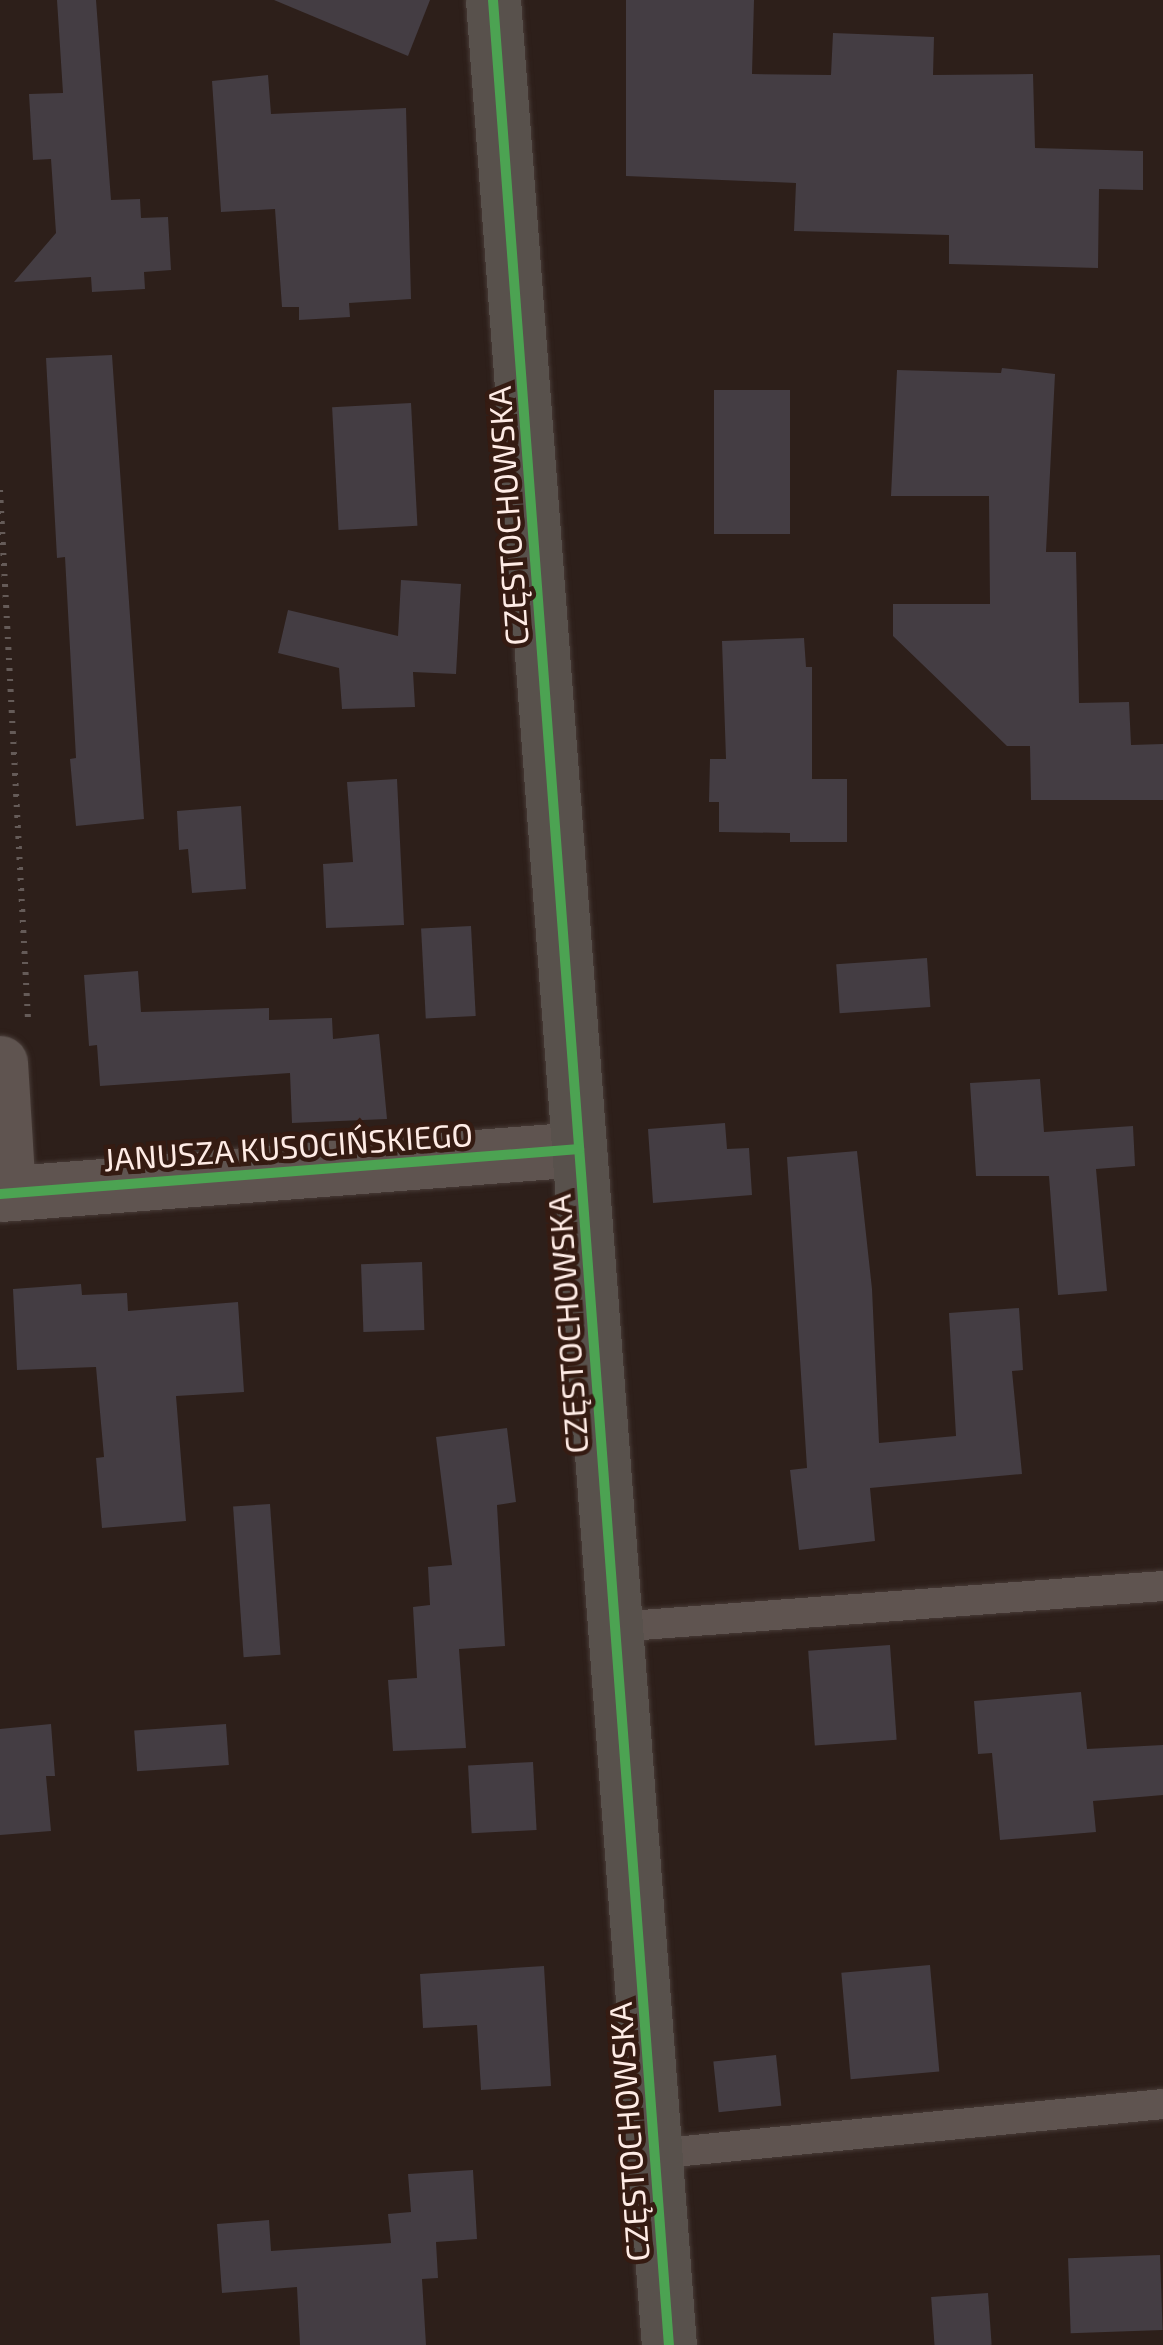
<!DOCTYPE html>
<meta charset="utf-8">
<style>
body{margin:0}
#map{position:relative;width:1163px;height:2345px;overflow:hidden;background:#2d1f1a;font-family:"Exo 2",sans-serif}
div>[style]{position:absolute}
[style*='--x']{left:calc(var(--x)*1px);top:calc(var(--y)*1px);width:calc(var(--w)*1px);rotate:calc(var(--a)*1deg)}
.building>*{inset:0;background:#443d43;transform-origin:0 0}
.path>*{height:6px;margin-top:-3px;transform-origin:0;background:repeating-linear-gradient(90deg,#655b58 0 2.5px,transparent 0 10.5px)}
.roads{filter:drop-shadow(0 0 2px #473b37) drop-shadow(0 0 2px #473b37)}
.lane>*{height:30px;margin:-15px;padding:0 15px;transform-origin:15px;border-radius:15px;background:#5f5450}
.street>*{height:55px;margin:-27.5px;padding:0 27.5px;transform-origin:27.5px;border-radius:27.5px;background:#5f5450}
.secondary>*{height:55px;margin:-27.5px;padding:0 27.5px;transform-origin:27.5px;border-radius:27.5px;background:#58514c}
.cycleway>*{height:10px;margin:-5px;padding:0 5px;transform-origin:5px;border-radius:5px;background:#4ca352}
span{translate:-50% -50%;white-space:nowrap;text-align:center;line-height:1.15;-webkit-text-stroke:9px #351b12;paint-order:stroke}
.street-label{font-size:32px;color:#feebe5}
</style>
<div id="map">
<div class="building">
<div style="clip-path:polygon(57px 0,96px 0,111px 200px,140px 199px,141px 218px,168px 217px,171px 270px,144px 272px,145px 289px,92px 292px,91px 277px,14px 282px,56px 233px,51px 159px,33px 160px,29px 94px,63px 93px)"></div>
<div style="clip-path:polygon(274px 0,430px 0,408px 56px)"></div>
<div style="clip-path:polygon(626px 0,754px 0,752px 74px,831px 75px,833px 33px,934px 37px,933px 75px,1033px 74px,1035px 148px,1143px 151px,1143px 190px,1099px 189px,1098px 268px,949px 264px,949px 235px,794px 231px,796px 183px,626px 176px)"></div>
<div style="clip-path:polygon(268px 75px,271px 114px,406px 108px,411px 299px,349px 303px,350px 317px,299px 320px,299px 307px,282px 307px,275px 209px,221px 212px,212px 81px)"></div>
<div style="clip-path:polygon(112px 355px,144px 819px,76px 826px,70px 759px,76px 758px,65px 557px,57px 558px,46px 358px)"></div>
<div style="clip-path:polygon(1002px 368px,1055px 374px,1046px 552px,1076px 552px,1079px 703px,1129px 702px,1131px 745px,1163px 744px,1163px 800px,1031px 800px,1030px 746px,1007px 746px,893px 636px,893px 604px,990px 604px,989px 496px,891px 496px,897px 370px,1001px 373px)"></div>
<div style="left:790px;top:390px;width:144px;height:76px;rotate:90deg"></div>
<div style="left:411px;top:403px;width:123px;height:79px;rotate:87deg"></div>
<div style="clip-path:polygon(401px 580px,461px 584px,456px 674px,413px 672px,415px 707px,342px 709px,339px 668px,278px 653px,288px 610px,398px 636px)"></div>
<div style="clip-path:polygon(804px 638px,806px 667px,812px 667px,812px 779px,847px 779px,847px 842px,790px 842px,790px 833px,719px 832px,719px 802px,709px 802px,710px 759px,726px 759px,722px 641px)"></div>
<div style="clip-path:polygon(397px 779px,404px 925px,326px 928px,323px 864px,353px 862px,347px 782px)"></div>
<div style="clip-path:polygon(241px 806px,246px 889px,192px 893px,188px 849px,179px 850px,177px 811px)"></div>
<div style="left:471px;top:926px;width:90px;height:50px;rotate:87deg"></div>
<div style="left:927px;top:958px;width:49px;height:91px;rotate:86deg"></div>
<div style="clip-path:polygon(138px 971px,141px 1012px,269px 1008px,269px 1020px,332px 1018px,333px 1039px,379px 1034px,387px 1119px,292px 1123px,290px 1073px,100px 1086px,97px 1045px,89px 1046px,84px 975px)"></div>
<div style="clip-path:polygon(1040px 1079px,1044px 1132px,1133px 1126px,1135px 1166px,1096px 1169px,1107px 1291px,1058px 1295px,1049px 1176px,976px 1176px,970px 1083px)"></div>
<div style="clip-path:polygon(725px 1123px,727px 1149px,749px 1148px,752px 1195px,653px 1203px,648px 1129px)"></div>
<div style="clip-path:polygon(857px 1151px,872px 1289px,879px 1443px,956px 1436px,949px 1313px,1019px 1308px,1023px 1370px,1012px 1371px,1022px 1474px,870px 1488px,875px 1541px,799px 1550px,790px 1470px,807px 1468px,787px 1157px)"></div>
<div style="left:422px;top:1262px;width:68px;height:61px;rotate:88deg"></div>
<div style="clip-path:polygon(81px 1284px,82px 1295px,127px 1293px,128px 1311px,238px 1302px,244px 1392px,176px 1396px,186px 1521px,102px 1528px,96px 1458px,104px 1457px,96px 1367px,17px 1370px,13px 1289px)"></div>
<div style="clip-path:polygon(507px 1428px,516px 1502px,497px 1505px,505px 1646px,459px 1649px,466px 1748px,393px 1751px,388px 1680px,417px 1678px,413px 1607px,430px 1605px,428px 1567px,452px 1565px,436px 1437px)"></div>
<div style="left:270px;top:1504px;width:151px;height:37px;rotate:86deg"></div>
<div style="left:890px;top:1645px;width:95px;height:82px;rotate:86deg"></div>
<div style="clip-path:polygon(1081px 1692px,1087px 1749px,1163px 1745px,1163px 1795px,1093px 1801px,1096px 1832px,1000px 1840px,992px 1753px,978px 1754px,974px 1701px)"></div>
<div style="clip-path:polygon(51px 1724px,55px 1776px,46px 1776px,51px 1831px,0 1835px,0 1729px)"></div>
<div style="left:226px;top:1724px;width:41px;height:92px;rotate:86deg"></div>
<div style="left:533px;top:1762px;width:68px;height:65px;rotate:87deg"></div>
<div style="left:930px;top:1965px;width:107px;height:89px;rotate:85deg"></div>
<div style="clip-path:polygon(544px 1966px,551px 2086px,481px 2090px,477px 2025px,423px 2028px,420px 1974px)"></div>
<div style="left:776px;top:2055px;width:51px;height:63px;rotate:84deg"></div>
<div style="clip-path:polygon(473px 2170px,477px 2239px,436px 2242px,438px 2278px,422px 2279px,426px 2345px,300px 2345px,297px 2287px,222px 2293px,217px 2224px,269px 2220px,271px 2251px,391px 2243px,388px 2214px,411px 2212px,408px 2174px)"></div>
<div style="left:1160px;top:2255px;width:75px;height:92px;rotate:88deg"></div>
<div style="left:988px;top:2293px;width:52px;height:57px;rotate:86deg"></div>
</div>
<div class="path">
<div style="--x:0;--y:490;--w:530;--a:86.97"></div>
</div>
<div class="roads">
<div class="lane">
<div style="--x:615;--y:1627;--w:550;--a:-4.28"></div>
<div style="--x:654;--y:2154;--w:511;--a:-5.61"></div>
</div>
<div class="street">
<div style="--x:0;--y:1063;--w:130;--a:86.5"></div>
<div style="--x:0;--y:1194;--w:581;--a:-4.44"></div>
</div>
<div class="secondary">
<div style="--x:493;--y:0;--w:2352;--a:85.71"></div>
</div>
</div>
<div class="cycleway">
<div style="--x:493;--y:0;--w:2352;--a:85.71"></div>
<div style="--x:0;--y:1194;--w:581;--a:-4.44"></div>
</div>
<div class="street-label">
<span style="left:507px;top:516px;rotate:-94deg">CZĘSTOCHOWSKA</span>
<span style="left:288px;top:1146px;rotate:-4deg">JANUSZA KUSOCIŃSKIEGO</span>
<span style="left:567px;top:1324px;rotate:-94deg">CZĘSTOCHOWSKA</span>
<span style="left:628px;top:2132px;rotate:-94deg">CZĘSTOCHOWSKA</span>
</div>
</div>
